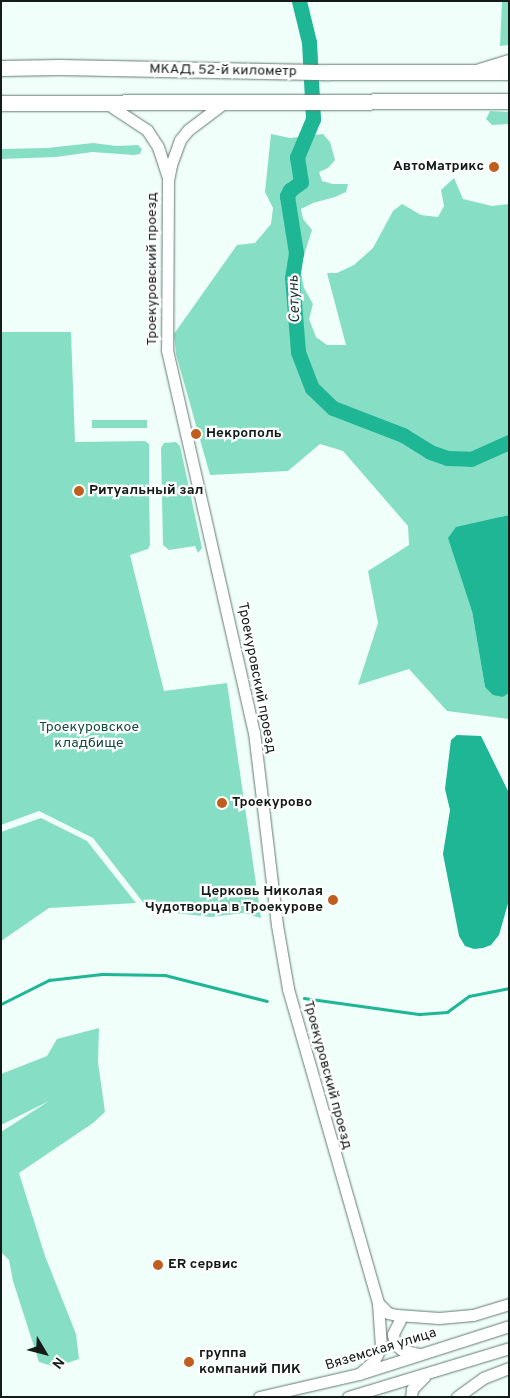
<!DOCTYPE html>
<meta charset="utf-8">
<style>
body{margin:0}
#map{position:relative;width:510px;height:1398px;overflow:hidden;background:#f0fff9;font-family:Overpass,sans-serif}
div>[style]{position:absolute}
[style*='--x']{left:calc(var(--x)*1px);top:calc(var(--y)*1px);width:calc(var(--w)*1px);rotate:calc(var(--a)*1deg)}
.green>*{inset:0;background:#86dfc4;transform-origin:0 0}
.water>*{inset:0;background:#1eb695}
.stream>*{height:2.5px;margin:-1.25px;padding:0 1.25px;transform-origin:1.25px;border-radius:1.25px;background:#1eb695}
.river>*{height:15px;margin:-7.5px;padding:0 7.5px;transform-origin:7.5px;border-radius:7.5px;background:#1eb695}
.roads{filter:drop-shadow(0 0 1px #637a72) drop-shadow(0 0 1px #637a72)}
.secondary>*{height:11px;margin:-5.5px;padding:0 5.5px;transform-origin:5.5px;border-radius:5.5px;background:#fff}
.highway>*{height:15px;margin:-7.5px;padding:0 7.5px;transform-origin:7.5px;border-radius:7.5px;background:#fff}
.dots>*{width:14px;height:14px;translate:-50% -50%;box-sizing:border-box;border:2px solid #fff;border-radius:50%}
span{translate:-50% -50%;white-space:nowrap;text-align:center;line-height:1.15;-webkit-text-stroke:4.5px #fff;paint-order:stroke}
.street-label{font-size:14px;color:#131c19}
.poi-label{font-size:14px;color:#131c19;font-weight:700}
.right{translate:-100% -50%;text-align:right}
.left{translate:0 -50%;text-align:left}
.park-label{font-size:14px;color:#134d3e}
.water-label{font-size:15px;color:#1e342e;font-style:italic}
.frame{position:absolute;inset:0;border:2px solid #131c19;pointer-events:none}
.north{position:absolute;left:20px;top:1328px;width:50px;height:50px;-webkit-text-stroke:4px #fff;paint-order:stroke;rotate:127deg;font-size:14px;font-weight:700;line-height:20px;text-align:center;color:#131c19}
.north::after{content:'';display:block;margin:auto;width:18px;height:22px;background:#131c19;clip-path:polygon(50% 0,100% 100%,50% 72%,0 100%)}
</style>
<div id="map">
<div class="green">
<div style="clip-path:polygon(502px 1px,509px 1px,509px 45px,500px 46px)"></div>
<div style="clip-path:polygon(490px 111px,509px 112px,509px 124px,492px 125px,486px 119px)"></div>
<div style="clip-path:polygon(271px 134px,290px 138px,323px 134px,330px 142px,335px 160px,328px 168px,319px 172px,322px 181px,333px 184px,348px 184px,346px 192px,335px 197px,313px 203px,301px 209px,303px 219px,312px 230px,300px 268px,304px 288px,313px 304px,309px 319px,316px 337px,327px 345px,346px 345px,327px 273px,337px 273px,354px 265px,373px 248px,393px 211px,402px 204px,421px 215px,438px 217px,444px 206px,441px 190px,454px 178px,463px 199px,492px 206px,509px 204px,509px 515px,500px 517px,472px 611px,485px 687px,503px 697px,509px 693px,509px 719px,447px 711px,409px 669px,358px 685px,378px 623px,368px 571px,409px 545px,408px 526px,343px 451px,320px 444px,288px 471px,210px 475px,176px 354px,174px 334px,237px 245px,255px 243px,271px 224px,273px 208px,265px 192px)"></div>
<div style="clip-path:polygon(93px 143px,117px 146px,138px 145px,142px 149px,140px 154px,134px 155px,92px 152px,56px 157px,1px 159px,1px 149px,47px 148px)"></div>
<div style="clip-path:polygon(1px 332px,71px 332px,75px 442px,145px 441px,149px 444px,149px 487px,99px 489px,98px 496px,149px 495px,150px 545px,148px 549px,130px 555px,164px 691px,227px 683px,261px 918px,243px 913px,211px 917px,149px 910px,93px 838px,39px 811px,1px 825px)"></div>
<div style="left:147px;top:420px;width:8px;height:55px;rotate:90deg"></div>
<div style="clip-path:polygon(176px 442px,180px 446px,202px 548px,198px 553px,195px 546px,169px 550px,163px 545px,161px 448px,164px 443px)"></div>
<div style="clip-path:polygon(41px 818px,87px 841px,136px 903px,49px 908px,1px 941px,1px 832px)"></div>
<div style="clip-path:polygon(99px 1028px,98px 1062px,105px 1112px,93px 1123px,19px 1173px,45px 1256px,76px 1334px,79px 1359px,55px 1367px,39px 1362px,13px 1281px,9px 1260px,1px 1252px,1px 1132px,49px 1101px,1px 1125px,1px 1074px,47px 1056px,57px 1039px)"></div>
</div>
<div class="water">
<div style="clip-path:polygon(509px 515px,509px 693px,503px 697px,493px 695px,485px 687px,472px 611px,448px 538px,456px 527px)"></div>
<div style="clip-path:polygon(457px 735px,481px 736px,509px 793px,509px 900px,499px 935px,491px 945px,483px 948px,474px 949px,465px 946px,459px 936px,443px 854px,450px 810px,445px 789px,451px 740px)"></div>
</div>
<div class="stream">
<div style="--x:304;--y:998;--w:117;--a:7.9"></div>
<div style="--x:420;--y:1014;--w:27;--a:-4"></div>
<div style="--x:447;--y:1012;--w:27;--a:-36"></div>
<div style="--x:469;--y:996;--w:41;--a:-11.3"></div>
<div style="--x:1;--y:1004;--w:54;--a:-26.6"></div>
<div style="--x:49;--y:980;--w:53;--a:-6.5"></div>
<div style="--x:102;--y:974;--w:63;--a:0.9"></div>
<div style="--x:165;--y:975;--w:105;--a:14.3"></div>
</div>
<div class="river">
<div style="--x:299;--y:1;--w:42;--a:76.3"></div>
<div style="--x:309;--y:42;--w:77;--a:87"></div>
<div style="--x:313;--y:119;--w:41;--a:112.8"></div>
<div style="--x:297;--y:157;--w:25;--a:81"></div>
<div style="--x:301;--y:182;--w:14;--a:144"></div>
<div style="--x:290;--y:190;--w:7;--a:117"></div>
<div style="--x:287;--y:196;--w:58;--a:81"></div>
<div style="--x:296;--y:253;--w:24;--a:99"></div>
<div style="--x:292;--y:277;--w:75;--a:85.4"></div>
<div style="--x:298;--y:352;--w:39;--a:69"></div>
<div style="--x:312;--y:388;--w:29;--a:44"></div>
<div style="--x:333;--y:408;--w:75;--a:21.1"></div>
<div style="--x:403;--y:435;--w:32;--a:32"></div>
<div style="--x:430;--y:452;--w:18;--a:19"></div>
<div style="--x:447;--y:458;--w:24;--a:2"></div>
<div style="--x:471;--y:459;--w:42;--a:-24.1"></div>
</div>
<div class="roads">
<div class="secondary">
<div style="--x:479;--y:69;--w:31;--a:-17"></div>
<div style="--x:225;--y:102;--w:46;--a:142.9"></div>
<div style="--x:188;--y:130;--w:13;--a:129"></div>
<div style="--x:180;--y:140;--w:27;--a:110"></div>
<div style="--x:171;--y:165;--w:16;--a:101"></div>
<div style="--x:168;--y:181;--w:169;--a:90.3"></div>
<div style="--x:167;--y:350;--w:392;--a:77.2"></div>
<div style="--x:254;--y:732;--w:194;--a:83.2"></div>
<div style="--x:277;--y:925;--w:65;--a:80.2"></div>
<div style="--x:288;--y:989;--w:327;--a:74"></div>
<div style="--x:378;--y:1303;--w:44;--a:86.1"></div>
<div style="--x:381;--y:1347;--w:16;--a:117"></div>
<div style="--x:374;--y:1361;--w:20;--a:139"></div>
<div style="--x:106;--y:103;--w:49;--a:33.4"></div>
<div style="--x:147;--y:130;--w:20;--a:57"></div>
<div style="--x:158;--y:147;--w:29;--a:72"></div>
<div style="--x:378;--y:1303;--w:14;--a:45"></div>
<div style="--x:388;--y:1313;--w:9;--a:13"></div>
<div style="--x:397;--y:1315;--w:42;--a:4.1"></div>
<div style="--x:439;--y:1318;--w:34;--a:-5"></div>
<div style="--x:473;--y:1315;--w:38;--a:-17"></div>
<div style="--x:400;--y:1320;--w:16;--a:117"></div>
<div style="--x:393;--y:1334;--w:10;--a:79"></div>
<div style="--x:395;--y:1344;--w:9;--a:41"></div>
<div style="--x:402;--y:1350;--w:18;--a:13"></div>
<div style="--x:259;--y:1397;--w:103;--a:-13"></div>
<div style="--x:359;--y:1374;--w:157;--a:-17.7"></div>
<div style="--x:348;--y:1397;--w:168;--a:-16.9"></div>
<div style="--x:411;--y:1397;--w:8;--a:-83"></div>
<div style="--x:412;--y:1389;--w:17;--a:-45"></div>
<div style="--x:457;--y:1397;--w:32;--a:-36"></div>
<div style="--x:483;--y:1378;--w:28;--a:-21"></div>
</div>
<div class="highway">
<div style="--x:1;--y:68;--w:58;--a:-1"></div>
<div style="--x:59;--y:67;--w:270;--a:1.1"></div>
<div style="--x:329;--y:72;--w:180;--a:0"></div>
<div style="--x:1;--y:103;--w:508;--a:-0.23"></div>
</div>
</div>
<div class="dots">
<div style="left:494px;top:167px;background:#bf5e1f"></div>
<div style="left:196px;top:434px;background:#bf5e1f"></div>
<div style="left:79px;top:491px;background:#bf5e1f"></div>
<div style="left:222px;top:803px;background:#bf5e1f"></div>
<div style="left:333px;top:900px;background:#bf5e1f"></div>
<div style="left:158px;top:1265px;background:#bf5e1f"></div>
<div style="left:189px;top:1362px;background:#bf5e1f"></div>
</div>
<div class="street-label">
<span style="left:223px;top:71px;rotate:1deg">МКАД, 52-й километр</span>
<span style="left:153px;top:269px;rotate:-90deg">Троекуровский проезд</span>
<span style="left:256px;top:678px;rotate:79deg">Троекуровский проезд</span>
<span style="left:327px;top:1075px;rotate:75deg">Троекуровский проезд</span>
<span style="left:381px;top:1350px;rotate:-17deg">Вяземская улица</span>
</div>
<div class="poi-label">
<span class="right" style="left:484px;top:167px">АвтоМатрикс</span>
<span class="left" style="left:206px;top:434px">Некрополь</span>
<span class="left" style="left:89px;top:491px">Ритуальный зал</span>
<span class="left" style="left:232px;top:803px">Троекурово</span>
<span class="right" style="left:323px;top:900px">Церковь Николая<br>Чудотворца в Троекурове</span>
<span class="left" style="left:168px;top:1265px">ER сервис</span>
<span class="left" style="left:199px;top:1362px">группа<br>компаний ПИК</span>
</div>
<div class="park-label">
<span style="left:89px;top:736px">Троекуровское<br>кладбище</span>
</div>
<div class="water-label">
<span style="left:295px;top:299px;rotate:-92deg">Сетунь</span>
</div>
<div class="frame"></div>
<div class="north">N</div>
</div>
